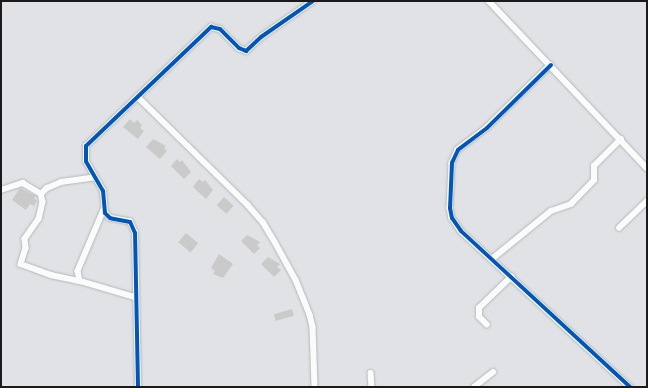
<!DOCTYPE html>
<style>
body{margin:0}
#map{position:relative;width:648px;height:388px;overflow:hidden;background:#e0e2e5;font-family:Signika,sans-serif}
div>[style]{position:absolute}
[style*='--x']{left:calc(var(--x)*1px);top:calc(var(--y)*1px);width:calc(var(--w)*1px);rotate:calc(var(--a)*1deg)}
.building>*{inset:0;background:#cacacb;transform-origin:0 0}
.roads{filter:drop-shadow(0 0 1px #b6b7ba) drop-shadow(0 0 1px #b6b7ba)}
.street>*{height:5.5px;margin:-2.75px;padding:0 2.75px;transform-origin:2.75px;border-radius:2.75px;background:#fafbfb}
.cycleway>*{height:4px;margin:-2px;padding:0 2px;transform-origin:2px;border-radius:2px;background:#0057b8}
span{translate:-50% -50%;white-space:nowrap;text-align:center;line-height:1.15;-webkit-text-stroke:4px #eceef3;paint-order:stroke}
.frame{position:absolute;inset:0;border:2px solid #1a1a1c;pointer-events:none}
</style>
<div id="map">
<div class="building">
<div style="clip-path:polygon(130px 119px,134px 123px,137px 120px,142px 125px,140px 128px,144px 131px,138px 139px,123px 127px)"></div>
<div style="clip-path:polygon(153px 139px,166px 146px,164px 148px,167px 151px,160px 159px,146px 147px)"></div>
<div style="clip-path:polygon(177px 159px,180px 162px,182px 160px,191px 172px,184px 179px,171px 166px)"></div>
<div style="clip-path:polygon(199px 179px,203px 182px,205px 180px,213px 190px,206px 199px,193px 187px)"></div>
<div style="clip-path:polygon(20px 188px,36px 196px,34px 198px,37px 201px,34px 206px,30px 204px,26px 210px,12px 200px)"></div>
<div style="left:224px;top:197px;width:13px;height:11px;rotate:42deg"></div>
<div style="left:186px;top:233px;width:16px;height:12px;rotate:40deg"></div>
<div style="clip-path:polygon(247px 235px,260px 242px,257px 245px,260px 248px,254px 254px,241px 241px)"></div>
<div style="clip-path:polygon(219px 254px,233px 264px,223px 278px,213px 274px,215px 271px,211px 268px)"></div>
<div style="clip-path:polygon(268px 257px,280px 264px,277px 267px,281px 270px,274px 277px,261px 264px)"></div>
<div style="left:292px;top:309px;width:7px;height:19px;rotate:74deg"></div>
</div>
<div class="roads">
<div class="street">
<div style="--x:489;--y:1;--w:230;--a:46.6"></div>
<div style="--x:551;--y:65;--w:90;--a:135.5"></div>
<div style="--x:487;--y:128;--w:36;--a:143"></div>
<div style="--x:458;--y:150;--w:14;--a:115"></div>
<div style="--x:452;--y:163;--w:45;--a:92.5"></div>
<div style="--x:450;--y:208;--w:10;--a:79"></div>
<div style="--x:452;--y:218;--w:16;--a:55"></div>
<div style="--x:461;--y:231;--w:230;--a:42.7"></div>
<div style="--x:138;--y:97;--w:154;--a:44.5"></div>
<div style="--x:248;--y:205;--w:23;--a:49"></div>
<div style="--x:263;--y:222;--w:23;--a:59"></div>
<div style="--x:275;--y:242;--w:43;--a:61.1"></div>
<div style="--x:296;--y:280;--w:38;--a:68"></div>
<div style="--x:310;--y:315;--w:12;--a:76"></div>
<div style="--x:313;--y:327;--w:60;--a:88.1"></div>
<div style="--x:1;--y:190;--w:23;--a:-18"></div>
<div style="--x:23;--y:183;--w:21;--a:31"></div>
<div style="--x:41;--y:194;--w:8;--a:-45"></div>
<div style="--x:47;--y:188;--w:15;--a:-23"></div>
<div style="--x:61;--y:182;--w:34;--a:-8"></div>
<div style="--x:41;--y:194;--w:8;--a:76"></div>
<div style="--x:43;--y:202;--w:17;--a:103"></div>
<div style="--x:39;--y:219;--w:24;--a:125"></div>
<div style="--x:25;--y:239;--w:9;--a:84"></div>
<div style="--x:26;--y:248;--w:17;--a:107"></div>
<div style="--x:21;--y:264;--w:32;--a:20"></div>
<div style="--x:51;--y:275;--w:30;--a:12"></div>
<div style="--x:104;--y:210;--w:66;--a:113.1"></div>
<div style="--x:78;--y:271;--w:10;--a:79"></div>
<div style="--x:80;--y:281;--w:57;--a:16.2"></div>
<div style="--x:619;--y:228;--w:39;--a:-44"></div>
<div style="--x:492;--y:259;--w:76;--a:-39.1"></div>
<div style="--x:551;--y:211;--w:21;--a:-19"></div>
<div style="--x:571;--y:204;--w:33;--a:-46"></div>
<div style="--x:594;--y:180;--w:14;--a:-90"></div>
<div style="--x:594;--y:166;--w:38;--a:-45"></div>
<div style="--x:487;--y:325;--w:11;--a:-135"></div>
<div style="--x:479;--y:317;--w:9;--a:-90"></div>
<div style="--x:479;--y:308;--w:45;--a:-44.1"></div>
<div style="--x:371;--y:373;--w:14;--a:86"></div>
<div style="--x:138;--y:387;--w:154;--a:-91.1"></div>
<div style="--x:135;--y:233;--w:12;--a:-114"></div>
<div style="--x:130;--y:222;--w:20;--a:-169"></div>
<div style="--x:110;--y:218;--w:7;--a:-135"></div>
<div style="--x:105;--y:213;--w:22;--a:-95"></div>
<div style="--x:103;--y:191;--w:34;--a:-120"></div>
<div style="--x:86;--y:161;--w:15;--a:-90"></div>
<div style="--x:86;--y:146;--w:173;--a:-43.6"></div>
<div style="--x:211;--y:27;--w:9;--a:13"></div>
<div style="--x:220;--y:29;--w:27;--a:45"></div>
<div style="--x:239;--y:48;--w:8;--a:23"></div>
<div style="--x:246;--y:51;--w:21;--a:-43"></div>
<div style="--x:261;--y:37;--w:63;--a:-34.7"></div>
<div style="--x:474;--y:387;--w:24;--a:-38"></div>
</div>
</div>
<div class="cycleway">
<div style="--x:551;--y:65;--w:90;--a:135.5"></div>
<div style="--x:487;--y:128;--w:36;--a:143"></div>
<div style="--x:458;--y:150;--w:14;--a:115"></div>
<div style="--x:452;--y:163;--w:45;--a:92.5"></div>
<div style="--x:450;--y:208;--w:10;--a:79"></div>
<div style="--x:452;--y:218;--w:16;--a:55"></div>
<div style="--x:461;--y:231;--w:230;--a:42.7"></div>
<div style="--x:138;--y:387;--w:154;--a:-91.1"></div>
<div style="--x:135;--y:233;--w:12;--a:-114"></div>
<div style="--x:130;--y:222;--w:20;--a:-169"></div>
<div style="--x:110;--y:218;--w:7;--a:-135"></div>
<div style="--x:105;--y:213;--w:22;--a:-95"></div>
<div style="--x:103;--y:191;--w:34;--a:-120"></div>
<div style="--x:86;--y:161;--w:15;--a:-90"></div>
<div style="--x:86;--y:146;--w:173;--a:-43.6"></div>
<div style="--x:211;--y:27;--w:9;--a:13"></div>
<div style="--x:220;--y:29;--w:27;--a:45"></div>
<div style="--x:239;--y:48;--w:8;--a:23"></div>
<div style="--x:246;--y:51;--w:21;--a:-43"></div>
<div style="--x:261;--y:37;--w:63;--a:-34.7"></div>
</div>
<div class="frame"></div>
</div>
